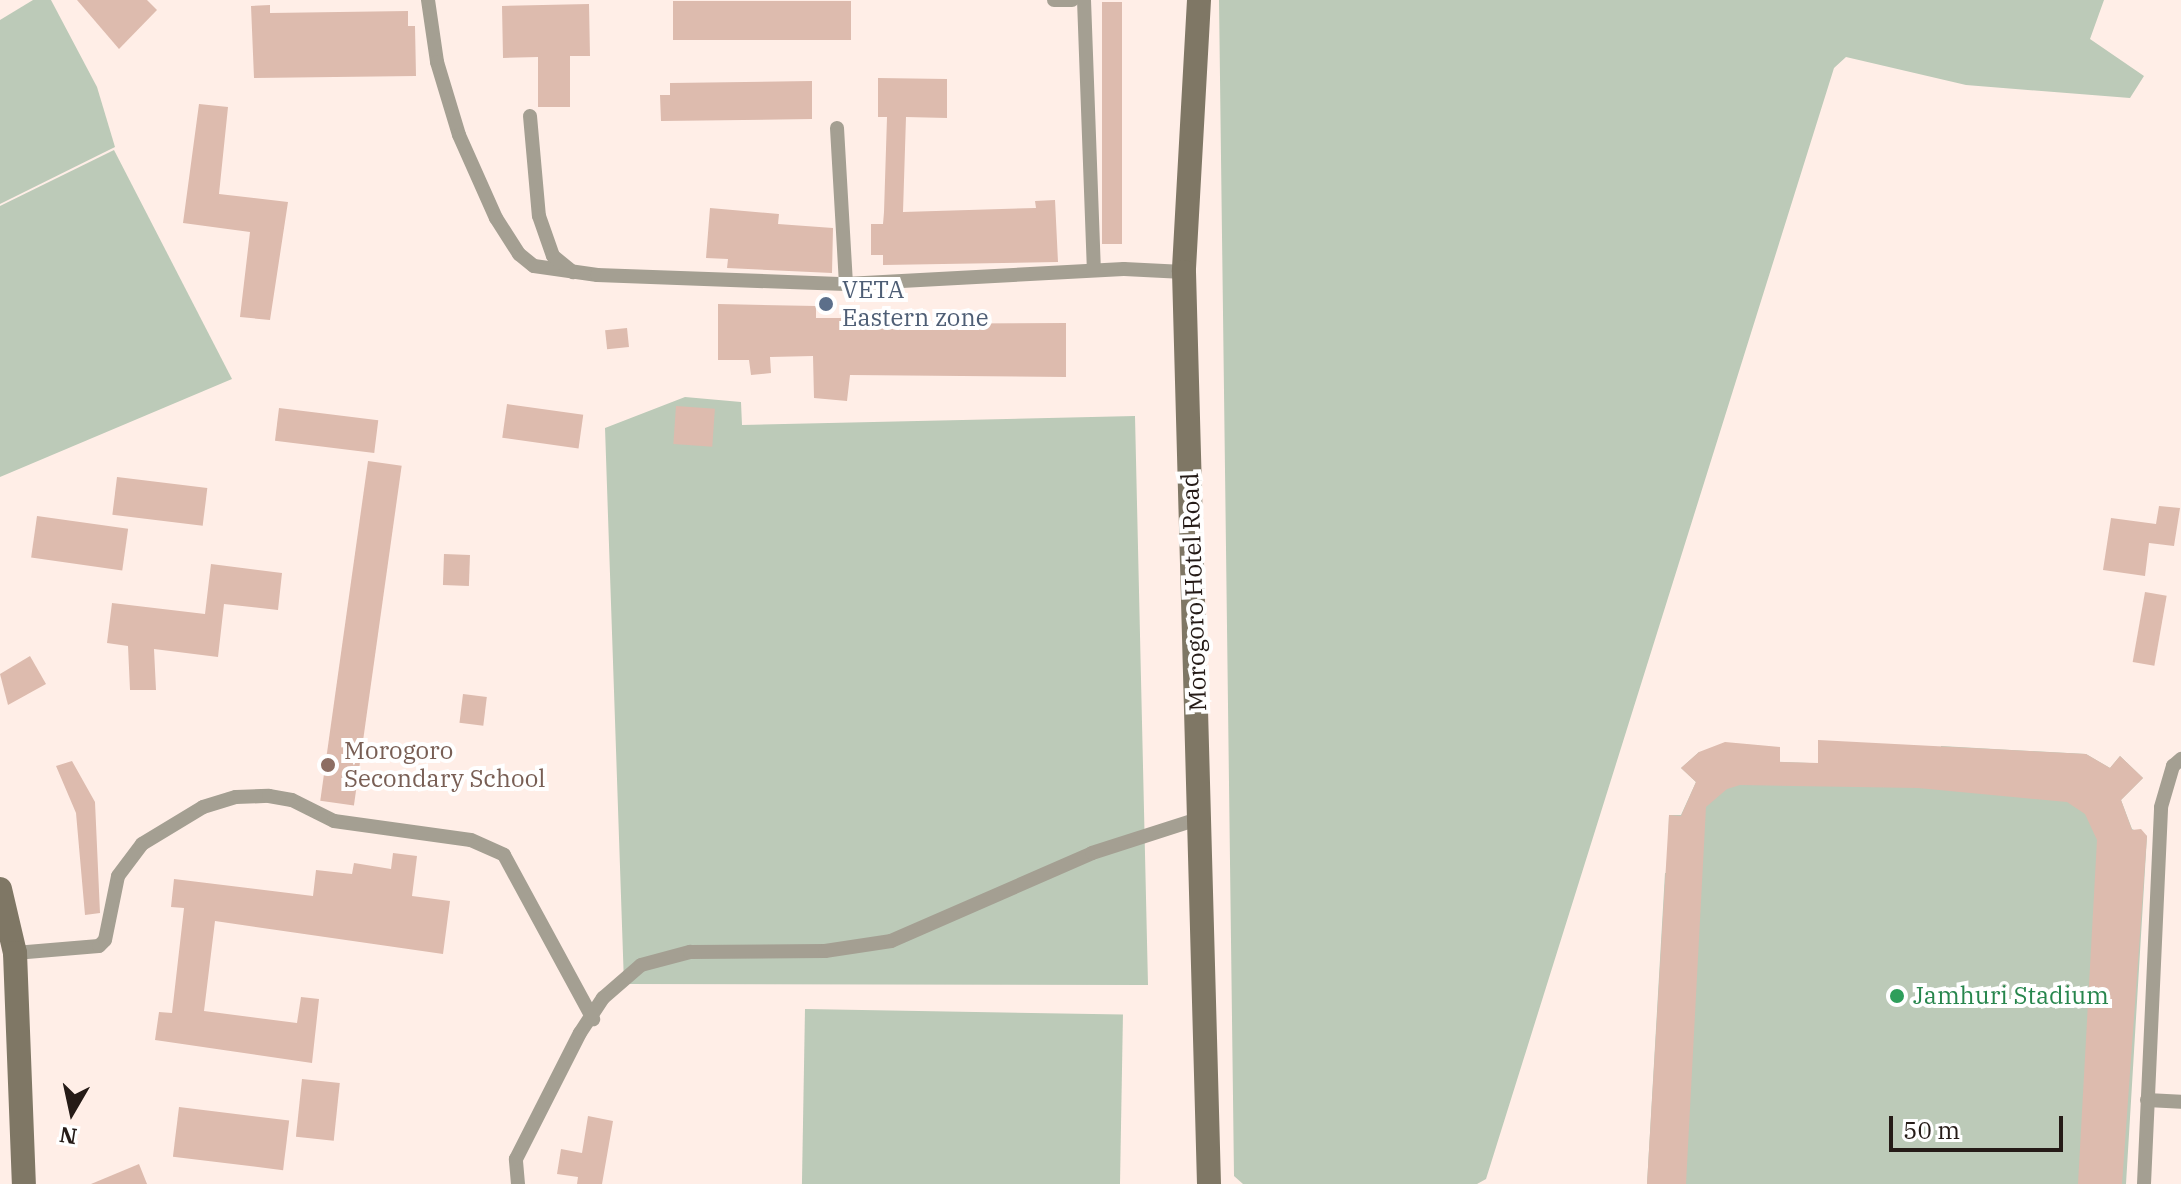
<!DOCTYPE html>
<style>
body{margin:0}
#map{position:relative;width:2181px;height:1184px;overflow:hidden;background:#ffeee7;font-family:"IBM Plex Serif",serif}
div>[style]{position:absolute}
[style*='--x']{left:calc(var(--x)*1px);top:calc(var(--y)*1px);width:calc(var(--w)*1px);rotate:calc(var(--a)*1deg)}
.green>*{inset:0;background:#bccab8;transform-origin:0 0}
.building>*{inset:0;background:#ddbbae;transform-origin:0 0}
.lane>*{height:14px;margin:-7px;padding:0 7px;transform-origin:7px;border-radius:7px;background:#a49f92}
.secondary>*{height:24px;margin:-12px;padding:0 12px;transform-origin:12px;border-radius:12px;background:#7f7765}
.dots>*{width:22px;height:22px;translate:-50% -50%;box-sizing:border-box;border:4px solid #fff;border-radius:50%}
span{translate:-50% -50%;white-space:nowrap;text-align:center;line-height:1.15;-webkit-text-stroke:8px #fff;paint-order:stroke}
.service-label{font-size:24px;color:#4e5e75}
.left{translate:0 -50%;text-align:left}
.street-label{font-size:24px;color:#251b17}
.education-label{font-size:24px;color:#785e54}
.leisure-label{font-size:24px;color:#27864d}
.north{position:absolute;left:32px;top:1072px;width:80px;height:80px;-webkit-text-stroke:6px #fff;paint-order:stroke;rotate:189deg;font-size:22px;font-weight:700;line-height:32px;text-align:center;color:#251b17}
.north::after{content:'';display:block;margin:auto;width:28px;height:36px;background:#251b17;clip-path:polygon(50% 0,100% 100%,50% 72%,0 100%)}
.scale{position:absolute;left:1889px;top:1116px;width:174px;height:36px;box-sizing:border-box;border:4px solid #251b17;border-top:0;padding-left:10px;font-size:24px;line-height:28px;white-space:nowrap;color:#251b17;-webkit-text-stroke:6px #fff;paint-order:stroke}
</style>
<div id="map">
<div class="green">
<div style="clip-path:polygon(33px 0,51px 0,97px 87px,115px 147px,0 204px,0 20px)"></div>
<div style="clip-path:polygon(1219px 0,2104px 0,2090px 39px,2144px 76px,2130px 98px,1966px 85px,1846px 57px,1834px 68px,1486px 1179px,1477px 1184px,1243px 1184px,1234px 1176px)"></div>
<div style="clip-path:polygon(114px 150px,232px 379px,0 477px,0 206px)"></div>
<div style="clip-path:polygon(685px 397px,741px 402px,742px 425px,1135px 416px,1148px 985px,624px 984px,605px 428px)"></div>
<div style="clip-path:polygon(1941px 746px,2086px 754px,2110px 768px,2120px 756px,2143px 778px,2121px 800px,2132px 829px,2147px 836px,2126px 1184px,1647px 1184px,1665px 873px,1677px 873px,1668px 858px,1669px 815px,1681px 815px,1696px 782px,1681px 768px,1699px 752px,1732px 760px,1937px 768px)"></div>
<div style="left:805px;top:1009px;width:318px;height:175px;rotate:1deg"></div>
</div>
<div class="building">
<div style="clip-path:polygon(77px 0,147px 0,157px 10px,119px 49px)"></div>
<div style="left:851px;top:1px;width:39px;height:178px;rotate:90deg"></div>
<div style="left:1102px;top:2px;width:20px;height:242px"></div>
<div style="clip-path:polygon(589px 4px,590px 56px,570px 56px,570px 107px,538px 107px,538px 57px,503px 58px,502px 6px)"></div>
<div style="clip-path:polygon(270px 5px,270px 13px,408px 11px,408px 26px,415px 26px,416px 76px,254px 78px,251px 6px)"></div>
<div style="clip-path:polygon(878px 78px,947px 79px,947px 118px,906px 117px,903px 212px,1036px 208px,1035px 201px,1055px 200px,1058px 262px,883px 265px,883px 255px,871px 255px,871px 224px,883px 224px,884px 212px,887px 117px,878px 117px)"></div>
<div style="clip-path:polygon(812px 81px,812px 119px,661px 121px,660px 95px,670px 95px,670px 83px)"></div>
<div style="clip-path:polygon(199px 104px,228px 107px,219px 194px,288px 202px,270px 320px,240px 317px,250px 232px,183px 223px)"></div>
<div style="clip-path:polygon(710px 208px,779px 214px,778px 224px,833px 228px,832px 273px,727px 268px,728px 259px,706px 258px)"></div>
<div style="clip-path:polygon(718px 304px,816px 306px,816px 318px,850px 318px,850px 324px,1066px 323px,1066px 377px,850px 375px,847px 401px,814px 398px,813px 356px,770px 357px,771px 373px,751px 375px,749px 360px,718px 360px)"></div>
<div style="left:627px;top:328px;width:19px;height:22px;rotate:84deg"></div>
<div style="left:507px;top:404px;width:77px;height:34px;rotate:8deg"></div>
<div style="left:676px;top:406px;width:39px;height:38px;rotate:4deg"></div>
<div style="left:279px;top:408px;width:100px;height:33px;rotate:7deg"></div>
<div style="left:368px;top:461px;width:34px;height:343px;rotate:8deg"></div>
<div style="left:117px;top:477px;width:91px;height:38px;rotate:7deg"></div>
<div style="clip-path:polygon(2159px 506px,2180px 508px,2174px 546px,2149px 543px,2145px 576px,2103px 570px,2111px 518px,2156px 524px)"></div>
<div style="left:37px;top:516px;width:92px;height:42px;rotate:8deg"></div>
<div style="left:444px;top:554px;width:26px;height:31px;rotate:2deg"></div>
<div style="clip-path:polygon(211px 564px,282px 573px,278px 610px,224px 604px,218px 657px,154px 649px,156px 690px,130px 690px,128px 646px,107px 643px,112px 603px,205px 614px)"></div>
<div style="left:2145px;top:592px;width:22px;height:71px;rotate:10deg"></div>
<div style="clip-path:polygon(30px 656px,46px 684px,8px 705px,0 674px)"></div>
<div style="left:463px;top:694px;width:24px;height:29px;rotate:7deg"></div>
<div style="clip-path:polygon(1818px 740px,2086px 754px,2110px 768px,2120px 756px,2143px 778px,2121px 800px,2132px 830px,2141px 829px,2147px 836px,2122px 1184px,2078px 1184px,2097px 840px,2085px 814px,2067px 802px,1918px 788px,1740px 785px,1727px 789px,1706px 807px,1686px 1184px,1647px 1184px,1669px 815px,1681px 816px,1696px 782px,1681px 768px,1699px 752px,1725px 742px,1780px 747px,1780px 762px,1818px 763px)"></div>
<div style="clip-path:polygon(72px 761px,95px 802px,100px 913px,85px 915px,76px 813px,56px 766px)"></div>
<div style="clip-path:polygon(393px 853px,417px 856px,412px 896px,450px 901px,443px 954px,215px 921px,204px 1011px,297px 1023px,301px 997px,319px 999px,312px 1063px,155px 1040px,159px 1012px,172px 1013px,184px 908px,171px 907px,174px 879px,313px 896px,316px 870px,352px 874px,354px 863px,391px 869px)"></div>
<div style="left:302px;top:1079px;width:38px;height:58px;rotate:6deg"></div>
<div style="left:179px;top:1107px;width:111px;height:50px;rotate:7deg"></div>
<div style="clip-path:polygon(588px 1116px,613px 1121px,602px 1184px,577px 1184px,578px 1177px,557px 1174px,561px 1149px,582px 1153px)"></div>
<div style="clip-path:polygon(139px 1164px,147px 1184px,91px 1184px)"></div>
</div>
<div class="lane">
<div style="--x:428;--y:0;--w:63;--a:81.7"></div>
<div style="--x:437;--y:62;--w:76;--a:73.2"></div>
<div style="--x:459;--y:135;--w:91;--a:66"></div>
<div style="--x:496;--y:218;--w:43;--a:57.4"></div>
<div style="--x:519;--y:254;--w:19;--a:39"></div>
<div style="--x:534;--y:266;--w:64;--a:8.1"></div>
<div style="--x:597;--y:275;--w:249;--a:2.1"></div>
<div style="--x:846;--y:284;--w:278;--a:-3.1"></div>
<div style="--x:1124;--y:269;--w:60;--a:2.9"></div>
<div style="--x:1054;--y:0;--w:18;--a:0"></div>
<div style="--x:1084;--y:0;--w:270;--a:87.9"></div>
<div style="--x:530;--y:116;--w:100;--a:84.9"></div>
<div style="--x:539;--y:216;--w:42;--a:70.7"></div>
<div style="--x:553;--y:256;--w:26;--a:39"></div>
<div style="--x:837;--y:128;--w:156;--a:86.7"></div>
<div style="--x:15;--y:953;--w:84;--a:-4.8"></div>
<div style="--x:99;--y:946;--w:8;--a:-45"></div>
<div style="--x:105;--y:940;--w:65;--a:-78.5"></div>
<div style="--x:118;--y:876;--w:40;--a:-53"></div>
<div style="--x:142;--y:844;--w:71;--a:-31.2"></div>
<div style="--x:203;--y:807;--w:34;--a:-17"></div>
<div style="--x:236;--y:797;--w:33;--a:-2"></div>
<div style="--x:269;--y:796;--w:23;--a:10"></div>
<div style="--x:292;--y:800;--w:47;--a:26.6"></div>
<div style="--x:334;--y:821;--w:138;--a:7.9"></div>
<div style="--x:471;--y:840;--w:36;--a:24"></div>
<div style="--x:504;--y:855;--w:187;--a:61.5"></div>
<div style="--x:2147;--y:1100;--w:34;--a:3"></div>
<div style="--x:518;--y:1184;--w:25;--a:-95"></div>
<div style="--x:516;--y:1159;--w:141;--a:-63.1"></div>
<div style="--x:580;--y:1033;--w:42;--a:-56.7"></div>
<div style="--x:603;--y:998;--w:50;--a:-41"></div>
<div style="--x:641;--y:965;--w:51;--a:-14.9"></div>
<div style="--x:690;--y:952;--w:135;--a:-0.4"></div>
<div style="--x:825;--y:951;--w:67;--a:-8.6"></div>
<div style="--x:891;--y:941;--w:219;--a:-23.6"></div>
<div style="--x:1092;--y:853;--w:114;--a:-17.8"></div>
<div style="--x:2144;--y:1184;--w:377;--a:-87.4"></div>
<div style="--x:2161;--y:807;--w:43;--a:-73.7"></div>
<div style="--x:2173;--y:766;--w:11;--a:-41"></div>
</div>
<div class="secondary">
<div style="--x:1199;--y:0;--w:272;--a:93.2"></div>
<div style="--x:1184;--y:272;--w:912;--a:88.43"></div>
<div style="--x:0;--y:889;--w:66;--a:76.8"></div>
<div style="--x:15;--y:953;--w:231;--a:87.8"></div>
</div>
<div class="dots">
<div style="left:826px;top:304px;background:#5c6f8a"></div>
<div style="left:328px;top:765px;background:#8d6e63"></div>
<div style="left:1897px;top:996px;background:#2e9e5b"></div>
</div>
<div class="service-label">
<span class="left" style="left:842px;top:304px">VETA<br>Eastern zone</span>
</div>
<div class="street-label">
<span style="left:1194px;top:592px;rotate:-92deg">Morogoro Hotel Road</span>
</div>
<div class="education-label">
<span class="left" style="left:344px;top:765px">Morogoro<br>Secondary School</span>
</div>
<div class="leisure-label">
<span class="left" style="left:1913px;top:996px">Jamhuri Stadium</span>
</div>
<div class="north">N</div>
<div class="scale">50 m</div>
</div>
